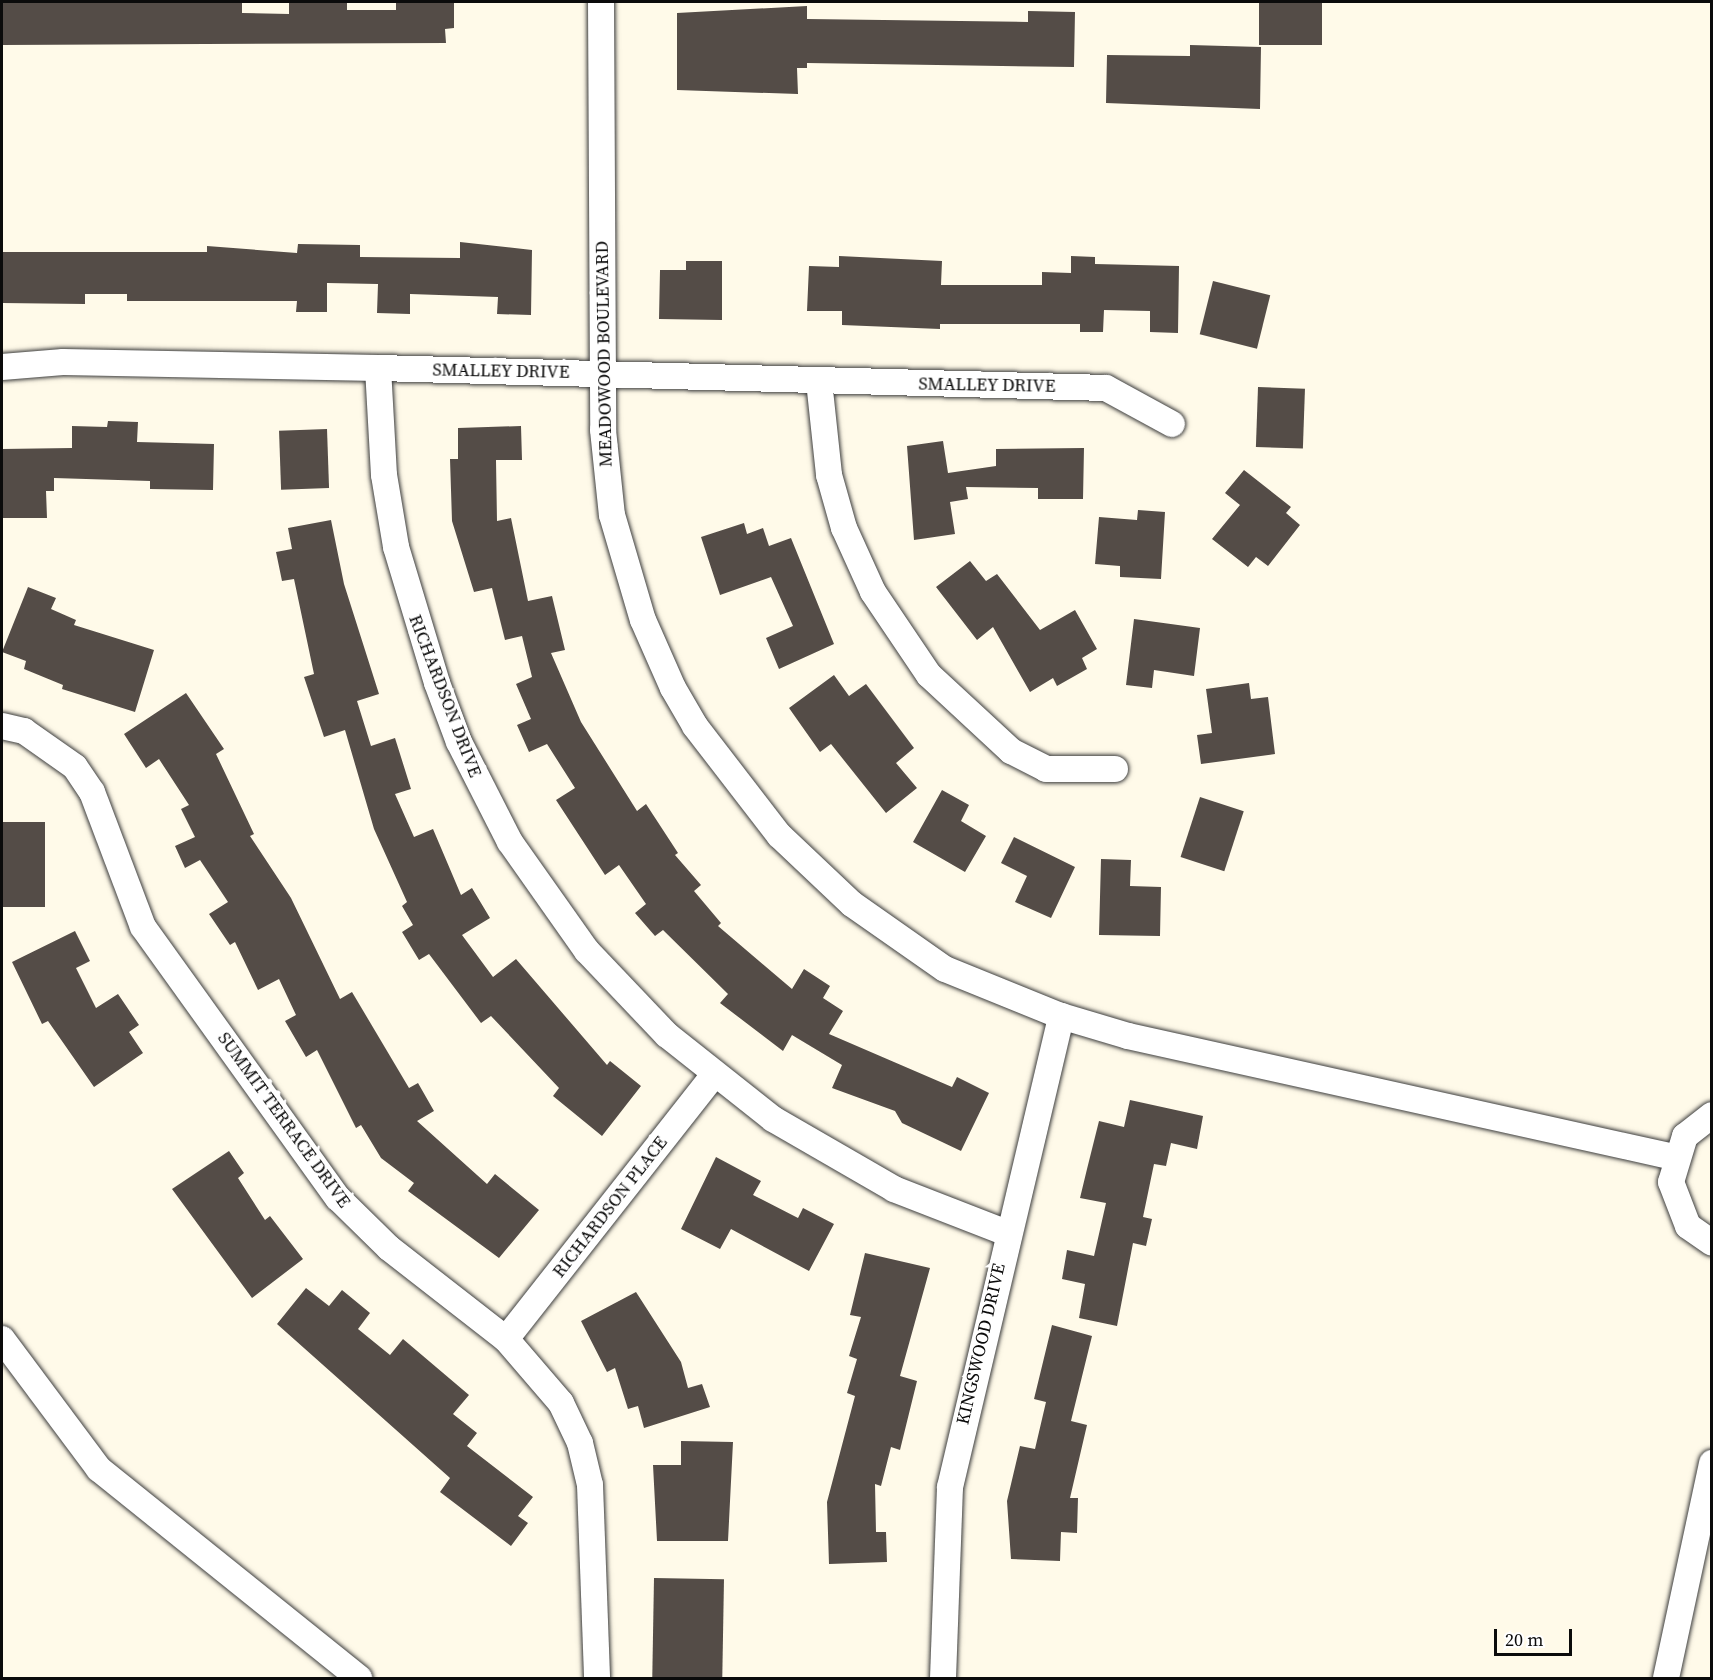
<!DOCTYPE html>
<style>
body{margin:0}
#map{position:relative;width:1713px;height:1680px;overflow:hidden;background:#fffae9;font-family:"Source Serif 4",serif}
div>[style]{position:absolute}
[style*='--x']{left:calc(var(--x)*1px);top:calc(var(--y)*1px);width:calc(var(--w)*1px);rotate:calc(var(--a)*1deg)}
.building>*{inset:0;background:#544c47;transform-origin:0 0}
.roads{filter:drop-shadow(0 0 2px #3e3e3e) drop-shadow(0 0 2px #3e3e3e)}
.street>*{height:26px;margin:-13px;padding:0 13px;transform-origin:13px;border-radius:13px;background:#fff}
span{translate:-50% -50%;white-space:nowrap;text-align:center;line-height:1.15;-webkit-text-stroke:6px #fff;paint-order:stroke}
.street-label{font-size:18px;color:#0b0b0b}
.frame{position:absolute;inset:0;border:3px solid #0b0b0b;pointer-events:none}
.scale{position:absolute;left:1494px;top:1629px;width:78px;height:27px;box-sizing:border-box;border:3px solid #0b0b0b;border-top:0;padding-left:8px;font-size:18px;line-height:21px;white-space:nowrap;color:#0b0b0b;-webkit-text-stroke:4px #fff;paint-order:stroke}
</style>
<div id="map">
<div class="building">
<div style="clip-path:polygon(2px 2px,242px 2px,242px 13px,289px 14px,289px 2px,347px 2px,347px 10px,396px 10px,396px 2px,454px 2px,454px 28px,445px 29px,446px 43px,2px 45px)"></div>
<div style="left:1259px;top:2px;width:63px;height:43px"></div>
<div style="clip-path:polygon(807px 6px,807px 19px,1028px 22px,1028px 11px,1075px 12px,1074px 67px,807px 63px,807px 68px,797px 68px,798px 94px,677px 90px,677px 13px)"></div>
<div style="clip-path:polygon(1190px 45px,1261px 47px,1260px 109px,1106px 103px,1107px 55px,1190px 56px)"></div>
<div style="clip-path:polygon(460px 242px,532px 250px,531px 315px,497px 314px,498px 297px,410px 294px,410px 314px,377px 313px,378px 284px,327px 283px,327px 312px,296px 312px,297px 301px,127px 301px,127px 294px,85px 294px,85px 304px,2px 303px,2px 252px,207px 252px,207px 246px,297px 253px,298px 244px,360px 245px,360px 257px,460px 258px)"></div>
<div style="clip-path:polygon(839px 256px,942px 261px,941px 285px,1042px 285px,1042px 272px,1071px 273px,1071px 256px,1095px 257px,1095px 264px,1179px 266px,1178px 333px,1150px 332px,1150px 311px,1104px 310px,1103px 332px,1080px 332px,1080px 324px,940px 324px,940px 329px,842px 325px,842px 311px,807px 311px,809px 266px,839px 267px)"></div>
<div style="clip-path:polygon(686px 261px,722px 261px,722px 320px,659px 319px,660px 270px,686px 270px)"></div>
<div style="left:1213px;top:281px;width:59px;height:55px;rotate:14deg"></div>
<div style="left:1258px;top:387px;width:47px;height:60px;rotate:2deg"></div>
<div style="clip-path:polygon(108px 421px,138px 422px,137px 442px,214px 444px,213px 490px,150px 489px,150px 481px,54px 478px,54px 491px,46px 491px,47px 518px,2px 518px,2px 449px,72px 448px,72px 426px,107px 427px)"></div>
<div style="clip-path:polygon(521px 426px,522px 460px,496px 460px,497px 521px,511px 518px,528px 601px,552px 596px,565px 650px,551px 653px,581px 722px,637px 811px,646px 804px,678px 853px,675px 855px,701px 885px,694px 891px,721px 923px,718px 926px,792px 989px,804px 969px,830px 986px,823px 998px,843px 1011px,829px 1034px,952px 1087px,957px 1077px,989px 1093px,961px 1151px,902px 1123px,895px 1111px,832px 1088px,842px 1065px,792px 1035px,783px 1051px,720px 1003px,728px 994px,663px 930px,655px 936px,635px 913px,646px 904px,619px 865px,605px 875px,556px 800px,575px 788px,547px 744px,529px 752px,517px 725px,531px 719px,516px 684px,532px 677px,522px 636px,505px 640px,492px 588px,474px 592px,452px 521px,450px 459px,458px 459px,458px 428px)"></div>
<div style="left:327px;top:429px;width:59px;height:48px;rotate:88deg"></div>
<div style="clip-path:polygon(943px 441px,948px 473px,996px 466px,996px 449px,1084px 448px,1083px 499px,1038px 499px,1038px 488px,966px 487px,968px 499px,950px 502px,955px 534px,914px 540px,907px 446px)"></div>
<div style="clip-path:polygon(1244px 470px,1291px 507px,1286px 513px,1300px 525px,1268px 566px,1256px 557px,1248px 567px,1212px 539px,1240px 505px,1225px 493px)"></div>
<div style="clip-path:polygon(1138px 510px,1165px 512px,1161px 579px,1120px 577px,1120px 566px,1095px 564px,1099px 517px,1137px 520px)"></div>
<div style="clip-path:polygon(331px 520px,344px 584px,379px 694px,357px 701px,371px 746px,395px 738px,411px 789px,395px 794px,414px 837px,433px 829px,461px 895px,472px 888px,490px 918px,462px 935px,493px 977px,516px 959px,607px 1065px,610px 1061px,641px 1086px,602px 1136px,553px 1096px,559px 1088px,491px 1016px,481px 1023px,429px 954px,419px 960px,402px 932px,413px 925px,402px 906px,407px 902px,374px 829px,345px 730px,324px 737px,304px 677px,314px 674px,294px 579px,282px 581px,276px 552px,292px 549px,288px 528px)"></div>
<div style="clip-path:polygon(744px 523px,747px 534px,763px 528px,769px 546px,791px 538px,834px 644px,779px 669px,766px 638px,793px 626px,771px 577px,720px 595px,701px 537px)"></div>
<div style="clip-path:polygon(970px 561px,986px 581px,997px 574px,1040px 630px,1075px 610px,1097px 649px,1082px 658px,1087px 669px,1057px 686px,1053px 678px,1030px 692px,993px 627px,977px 640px,936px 587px)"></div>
<div style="clip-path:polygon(28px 587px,56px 598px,51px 609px,76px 620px,74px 625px,154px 650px,135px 712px,62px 689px,63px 685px,24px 669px,26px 661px,2px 652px)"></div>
<div style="clip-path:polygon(1134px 619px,1200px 628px,1194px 676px,1154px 670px,1152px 688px,1126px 685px)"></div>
<div style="clip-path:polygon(834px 675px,849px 696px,866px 684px,914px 748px,896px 763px,917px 788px,886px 813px,831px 744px,820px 752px,789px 708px)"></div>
<div style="clip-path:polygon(1249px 683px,1251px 699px,1268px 697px,1275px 754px,1201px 764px,1197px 735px,1212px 733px,1206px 689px)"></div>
<div style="clip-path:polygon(186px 693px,224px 749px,216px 754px,254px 834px,250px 836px,291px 898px,340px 999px,352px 992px,409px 1088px,418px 1083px,434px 1111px,417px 1121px,487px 1184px,495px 1174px,539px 1210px,499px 1258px,408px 1191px,414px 1183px,381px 1158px,361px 1125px,356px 1128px,317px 1050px,306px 1057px,285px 1021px,296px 1015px,279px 979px,258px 990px,235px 942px,230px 945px,209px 914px,228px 902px,200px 860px,185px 868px,175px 846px,195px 837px,181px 809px,189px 805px,159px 759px,146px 768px,124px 734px)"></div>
<div style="clip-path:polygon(942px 790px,969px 805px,961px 821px,986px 836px,965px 872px,913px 842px)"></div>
<div style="left:1200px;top:797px;width:46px;height:63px;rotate:18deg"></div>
<div style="left:2px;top:822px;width:43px;height:85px"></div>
<div style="clip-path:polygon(1014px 837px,1075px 867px,1051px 918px,1015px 902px,1027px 876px,1001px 863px)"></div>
<div style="clip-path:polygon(1101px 859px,1131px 860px,1130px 886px,1161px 887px,1160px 936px,1099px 935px)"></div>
<div style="clip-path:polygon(75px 931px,90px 961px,76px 968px,96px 1008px,118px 994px,139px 1025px,129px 1032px,143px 1053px,94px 1087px,48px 1021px,42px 1024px,12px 962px)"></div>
<div style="clip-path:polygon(1130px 1100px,1203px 1116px,1197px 1149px,1171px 1143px,1166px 1166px,1154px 1164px,1143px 1217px,1152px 1219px,1146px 1246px,1133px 1243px,1117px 1326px,1079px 1318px,1085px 1284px,1062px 1279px,1067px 1250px,1094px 1256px,1106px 1203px,1080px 1198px,1087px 1169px,1099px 1121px,1124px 1127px)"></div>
<div style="clip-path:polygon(229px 1151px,244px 1173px,238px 1178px,265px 1220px,270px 1216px,303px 1259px,252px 1298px,172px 1189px)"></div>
<div style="clip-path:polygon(716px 1157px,761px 1181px,753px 1195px,798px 1218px,803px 1208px,834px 1224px,809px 1271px,731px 1229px,720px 1249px,681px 1229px)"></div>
<div style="clip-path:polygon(865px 1253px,930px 1268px,900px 1376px,917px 1381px,900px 1450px,891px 1447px,881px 1486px,875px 1484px,876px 1532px,886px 1532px,887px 1562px,829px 1564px,827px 1502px,855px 1396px,847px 1393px,857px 1359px,849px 1356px,861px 1317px,850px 1315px)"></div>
<div style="clip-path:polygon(306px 1288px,329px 1306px,342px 1290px,370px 1313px,358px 1329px,390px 1355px,403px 1339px,469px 1395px,453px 1414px,477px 1433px,467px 1446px,533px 1497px,518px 1516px,528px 1523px,511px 1546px,440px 1492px,450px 1478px,277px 1324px)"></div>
<div style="clip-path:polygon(636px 1292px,681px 1362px,688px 1388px,702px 1384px,710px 1407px,644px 1428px,638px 1406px,628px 1409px,615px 1368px,607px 1372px,581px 1321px)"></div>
<div style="clip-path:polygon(1052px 1325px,1092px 1336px,1071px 1421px,1087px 1425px,1070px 1498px,1078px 1498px,1077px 1533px,1061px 1532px,1060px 1561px,1011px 1559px,1007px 1501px,1020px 1446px,1035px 1449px,1046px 1402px,1034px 1399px)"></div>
<div style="clip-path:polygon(681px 1441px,733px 1442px,728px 1541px,657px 1541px,653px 1465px,681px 1465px)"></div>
<div style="left:654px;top:1578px;width:70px;height:100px;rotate:1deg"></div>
</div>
<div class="roads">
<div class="street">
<div style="--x:601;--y:2;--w:428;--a:89.7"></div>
<div style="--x:603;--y:430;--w:85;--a:84"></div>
<div style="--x:612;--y:515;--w:109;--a:73.6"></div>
<div style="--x:643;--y:620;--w:74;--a:66.2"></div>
<div style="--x:673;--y:688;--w:44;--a:59.9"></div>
<div style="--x:695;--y:726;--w:138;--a:52.4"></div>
<div style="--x:779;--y:835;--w:100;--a:43.4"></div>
<div style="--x:852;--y:904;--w:113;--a:35"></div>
<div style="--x:945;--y:969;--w:125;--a:22.1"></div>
<div style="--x:1061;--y:1016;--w:70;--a:16.6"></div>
<div style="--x:1128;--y:1036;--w:559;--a:12.5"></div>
<div style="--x:2;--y:367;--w:61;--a:-4.7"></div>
<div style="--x:63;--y:362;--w:315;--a:1.1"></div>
<div style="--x:378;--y:368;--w:728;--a:1.57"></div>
<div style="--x:1106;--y:388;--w:75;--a:28.6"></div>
<div style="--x:378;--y:368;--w:107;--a:86.8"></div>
<div style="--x:384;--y:475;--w:73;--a:80.5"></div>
<div style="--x:396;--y:547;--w:142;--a:73.2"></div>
<div style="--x:437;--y:683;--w:63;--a:69.6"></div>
<div style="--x:459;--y:742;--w:112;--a:63"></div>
<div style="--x:510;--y:842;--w:133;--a:54.8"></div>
<div style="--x:587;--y:951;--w:116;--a:46.4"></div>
<div style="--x:667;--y:1035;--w:135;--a:38.4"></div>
<div style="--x:773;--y:1119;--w:140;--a:30"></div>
<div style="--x:894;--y:1189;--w:121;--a:21.3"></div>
<div style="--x:819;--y:381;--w:95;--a:83.9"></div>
<div style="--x:829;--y:475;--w:55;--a:74.2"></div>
<div style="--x:844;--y:528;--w:70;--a:65.6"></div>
<div style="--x:873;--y:592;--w:100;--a:56"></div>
<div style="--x:929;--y:675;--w:112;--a:42.8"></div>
<div style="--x:1011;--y:751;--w:39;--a:27"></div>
<div style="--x:1046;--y:769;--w:69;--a:0"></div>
<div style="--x:2;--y:726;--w:23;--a:13"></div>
<div style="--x:24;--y:731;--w:62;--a:35.2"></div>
<div style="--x:75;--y:767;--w:30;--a:56"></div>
<div style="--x:92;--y:792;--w:144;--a:69.3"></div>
<div style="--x:143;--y:927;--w:334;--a:54.3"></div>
<div style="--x:338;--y:1198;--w:71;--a:44.4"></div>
<div style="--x:389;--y:1248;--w:148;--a:37.9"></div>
<div style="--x:506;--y:1339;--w:84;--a:49.3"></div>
<div style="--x:561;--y:1403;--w:44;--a:64.6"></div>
<div style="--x:580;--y:1443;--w:43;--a:76.6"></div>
<div style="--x:590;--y:1485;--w:193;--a:87.9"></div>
<div style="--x:1712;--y:1115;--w:34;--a:142"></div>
<div style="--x:1685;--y:1136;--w:48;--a:106.9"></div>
<div style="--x:1671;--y:1182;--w:47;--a:68.9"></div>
<div style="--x:1688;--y:1226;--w:29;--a:35"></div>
<div style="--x:2;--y:1339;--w:162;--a:53.3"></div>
<div style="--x:99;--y:1469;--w:334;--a:38.8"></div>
<div style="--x:506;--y:1339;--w:336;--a:-51.8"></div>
<div style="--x:943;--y:1678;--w:191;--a:-87.9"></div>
<div style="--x:950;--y:1487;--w:484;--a:-76.7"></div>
<div style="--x:1666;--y:1678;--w:220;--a:-77.9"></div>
</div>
</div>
<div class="street-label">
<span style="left:604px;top:354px;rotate:-91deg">MEADOWOOD BOULEVARD</span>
<span style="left:501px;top:371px;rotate:1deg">SMALLEY DRIVE</span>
<span style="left:987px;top:385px;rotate:1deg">SMALLEY DRIVE</span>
<span style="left:445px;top:696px;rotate:69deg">RICHARDSON DRIVE</span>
<span style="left:284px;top:1120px;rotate:54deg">SUMMIT TERRACE DRIVE</span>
<span style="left:610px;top:1207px;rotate:-52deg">RICHARDSON PLACE</span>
<span style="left:981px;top:1344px;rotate:-77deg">KINGSWOOD DRIVE</span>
</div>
<div class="frame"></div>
<div class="scale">20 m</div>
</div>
